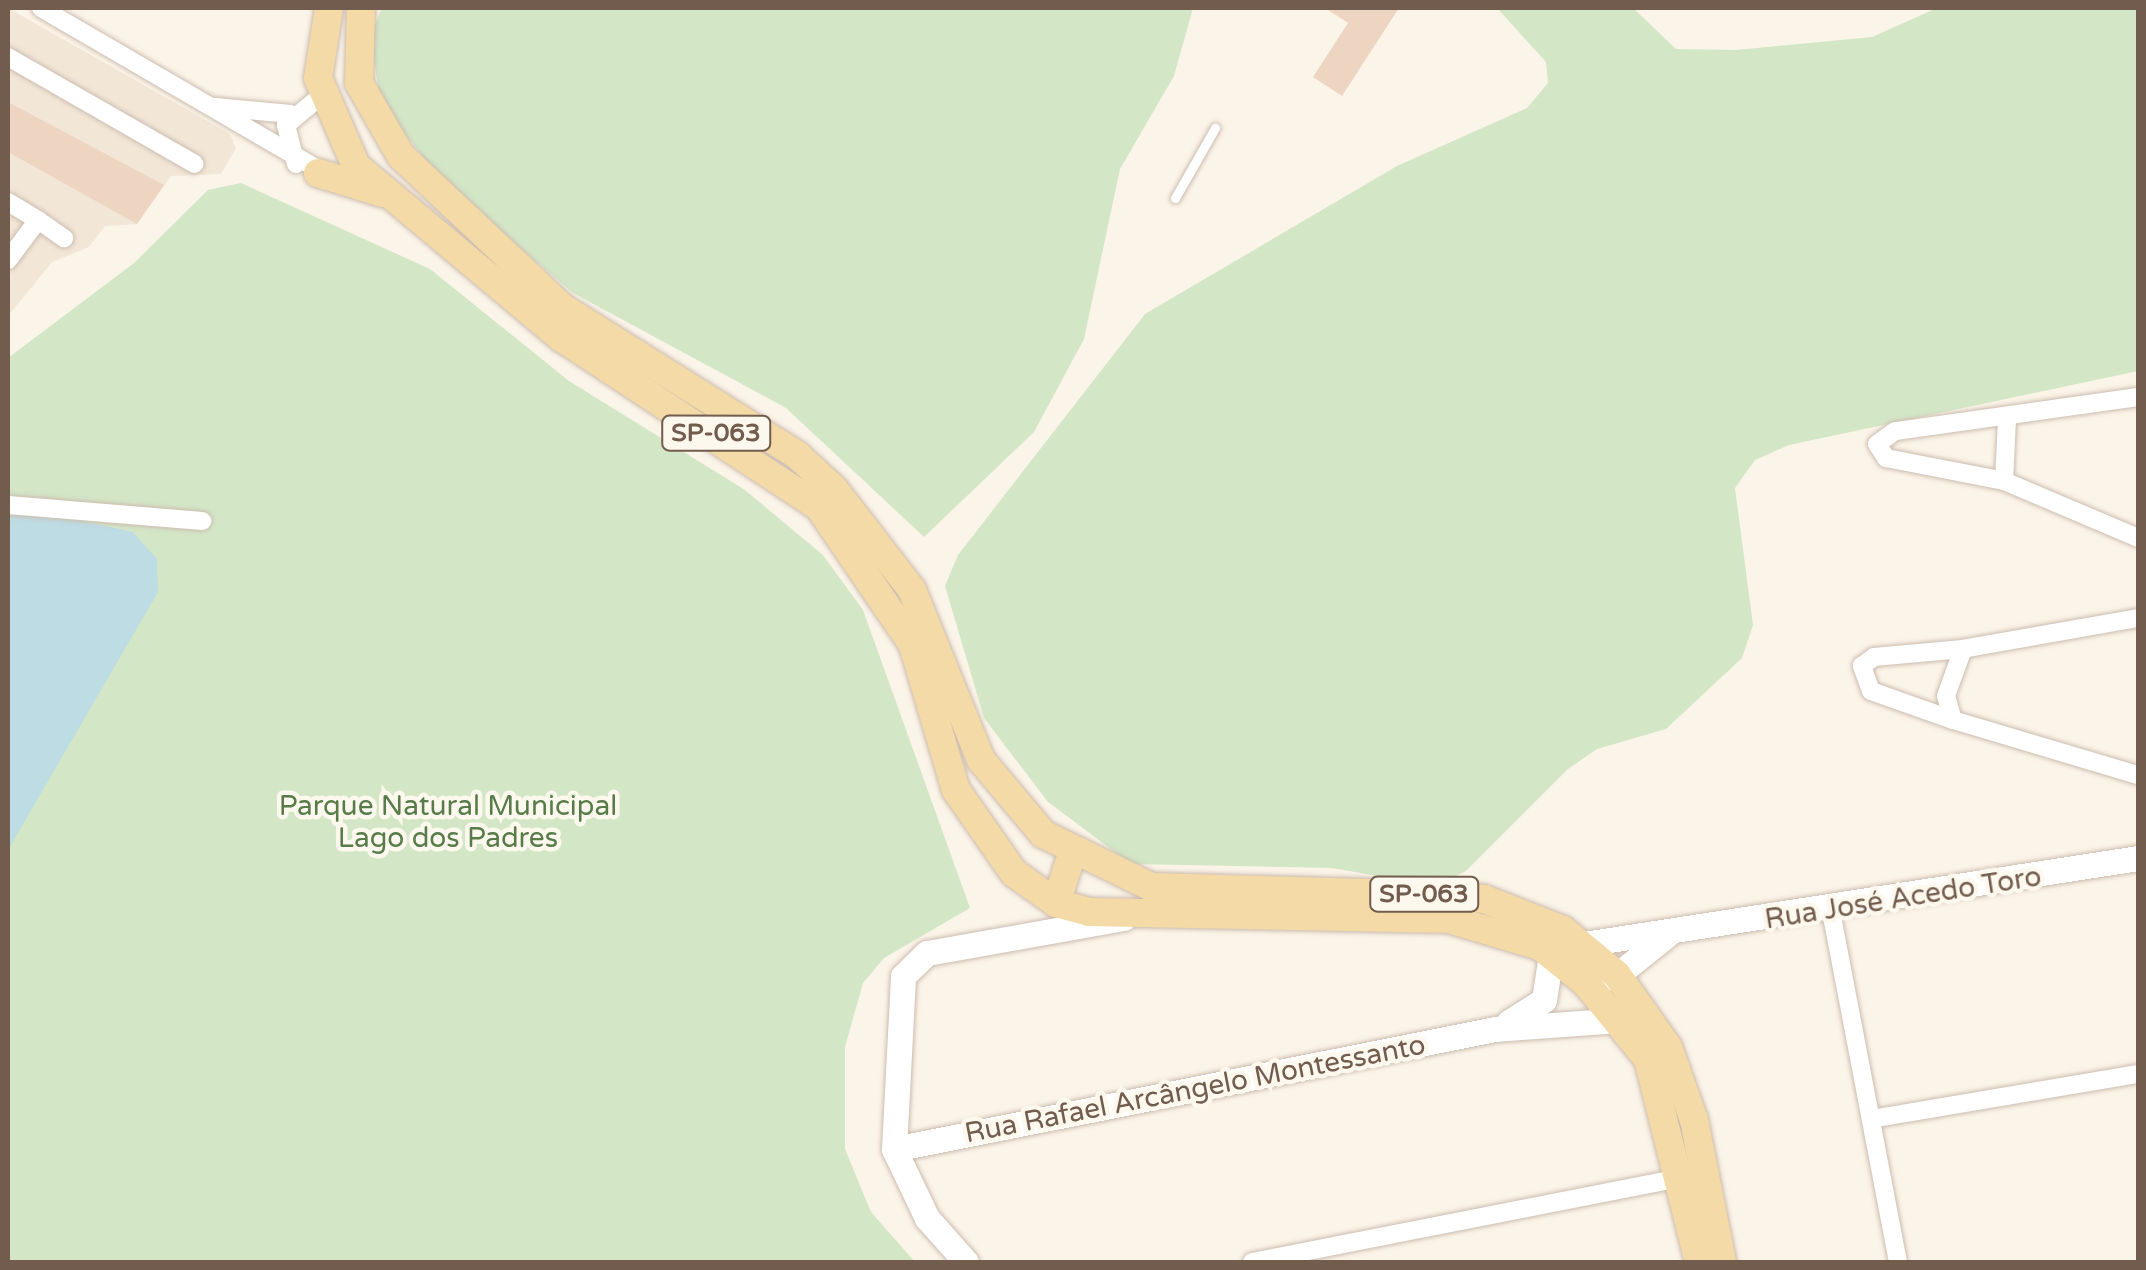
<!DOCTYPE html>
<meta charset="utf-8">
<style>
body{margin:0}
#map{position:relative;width:2146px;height:1270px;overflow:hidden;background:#fbf4e8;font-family:"Varela Round",sans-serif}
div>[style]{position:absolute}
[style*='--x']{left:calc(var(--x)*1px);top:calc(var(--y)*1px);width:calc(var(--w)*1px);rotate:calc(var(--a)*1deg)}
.residential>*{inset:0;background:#f2e6d7}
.green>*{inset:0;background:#d3e7c7}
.water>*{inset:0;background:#bedce3}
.building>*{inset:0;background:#eed5c2}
.roads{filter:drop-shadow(0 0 2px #ccbcaf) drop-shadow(0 0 2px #ccbcaf)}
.lane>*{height:9px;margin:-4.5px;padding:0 4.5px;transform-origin:4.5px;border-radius:4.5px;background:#fff}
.street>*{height:18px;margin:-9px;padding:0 9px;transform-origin:9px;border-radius:9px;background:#fff}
.secondary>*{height:25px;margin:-12.5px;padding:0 12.5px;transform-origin:12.5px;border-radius:12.5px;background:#fff}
.primary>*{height:28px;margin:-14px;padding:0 14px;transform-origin:14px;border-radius:14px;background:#f3daa6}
span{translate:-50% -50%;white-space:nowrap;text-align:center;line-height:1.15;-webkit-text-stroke:9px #fdf8ee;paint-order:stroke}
.shield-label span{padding:2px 8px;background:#fdf8ee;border:2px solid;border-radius:8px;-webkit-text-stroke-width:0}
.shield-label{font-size:25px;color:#725c4e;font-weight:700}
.park-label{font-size:28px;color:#577c4a}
.street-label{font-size:28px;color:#725c4e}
.frame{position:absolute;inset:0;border:10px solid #725c4e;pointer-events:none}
</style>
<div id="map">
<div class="residential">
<div style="clip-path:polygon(8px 8px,230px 134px,236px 148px,221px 174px,171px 176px,137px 224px,105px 226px,89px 247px,52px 262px,8px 316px)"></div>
</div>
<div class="green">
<div style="clip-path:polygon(382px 8px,1193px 8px,1174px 76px,1120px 169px,1084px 339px,1034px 432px,924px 537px,786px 408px,573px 293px,444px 183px,381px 104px,370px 36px)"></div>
<div style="clip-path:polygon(1497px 8px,1633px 8px,1676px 49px,1736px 50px,1872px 37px,1937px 8px,2138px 8px,2138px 371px,1789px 445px,1755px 460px,1735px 488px,1753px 625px,1742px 658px,1666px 729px,1597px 749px,1568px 769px,1466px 871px,1435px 886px,1332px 868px,1131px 864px,1048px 802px,984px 718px,945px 586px,958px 555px,1145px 314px,1397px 166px,1527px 108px,1548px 83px,1546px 62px)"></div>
<div style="clip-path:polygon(241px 183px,430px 269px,569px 381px,745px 490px,823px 555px,863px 610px,970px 908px,884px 958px,863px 983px,845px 1047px,845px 1149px,871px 1212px,915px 1262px,8px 1262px,8px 358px,134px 263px,208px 190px)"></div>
</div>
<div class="water">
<div style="clip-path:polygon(8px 505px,133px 532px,157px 559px,158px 592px,8px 850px)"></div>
</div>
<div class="building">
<div style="clip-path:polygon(1325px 8px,1399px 8px,1342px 96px,1313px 77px,1348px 23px)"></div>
<div style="clip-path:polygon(8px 102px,164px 185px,137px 224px,8px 152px)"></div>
</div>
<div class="roads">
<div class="lane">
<div style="--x:1175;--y:198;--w:81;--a:-60.3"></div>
</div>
<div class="street">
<div style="--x:41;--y:8;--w:328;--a:30.2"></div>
<div style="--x:8;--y:57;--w:215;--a:29.8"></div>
<div style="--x:215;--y:107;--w:76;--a:5.3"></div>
<div style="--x:296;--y:164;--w:40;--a:-104.4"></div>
<div style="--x:286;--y:125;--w:47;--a:-39.8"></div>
<div style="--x:8;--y:202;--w:35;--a:31"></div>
<div style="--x:38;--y:220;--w:50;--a:126.9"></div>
<div style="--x:38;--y:220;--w:32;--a:35"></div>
<div style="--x:2138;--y:397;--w:245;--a:172"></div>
<div style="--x:1895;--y:431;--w:22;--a:144"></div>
<div style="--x:1877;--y:444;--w:17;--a:57"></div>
<div style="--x:1886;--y:458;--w:120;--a:11"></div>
<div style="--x:2004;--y:481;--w:146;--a:23"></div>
<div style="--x:2004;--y:481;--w:62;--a:-87.2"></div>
<div style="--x:8;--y:505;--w:195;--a:4.7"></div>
<div style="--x:2138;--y:618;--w:178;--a:170"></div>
<div style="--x:1963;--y:649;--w:50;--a:109.9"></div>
<div style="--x:1946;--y:696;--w:25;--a:74"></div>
<div style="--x:1953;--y:720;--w:193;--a:16.6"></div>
<div style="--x:1953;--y:720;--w:87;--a:-160.5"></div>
<div style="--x:1871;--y:691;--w:27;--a:-110"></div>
<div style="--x:1862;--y:666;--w:15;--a:-37"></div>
<div style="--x:1874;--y:657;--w:89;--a:-5.1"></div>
<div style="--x:1831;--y:911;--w:357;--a:79.2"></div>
<div style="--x:1871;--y:1119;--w:271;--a:-9.6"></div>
<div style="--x:1252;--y:1262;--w:438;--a:-11.1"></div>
</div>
<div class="secondary">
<div style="--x:1584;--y:944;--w:561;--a:-8.82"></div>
<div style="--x:1586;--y:983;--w:32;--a:-14"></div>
<div style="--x:1617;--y:975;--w:64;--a:-38.7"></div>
<div style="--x:1509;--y:1022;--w:41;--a:-32.2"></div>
<div style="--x:1544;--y:1000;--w:47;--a:-81.3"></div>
<div style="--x:894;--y:1149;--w:613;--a:-11.29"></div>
<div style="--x:1495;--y:1029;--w:126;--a:-4.1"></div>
<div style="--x:966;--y:1262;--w:59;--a:-131.6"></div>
<div style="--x:927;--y:1218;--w:76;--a:-115.6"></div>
<div style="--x:894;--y:1149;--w:173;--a:-87"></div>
<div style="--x:903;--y:976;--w:33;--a:-44"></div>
<div style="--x:927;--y:953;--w:200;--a:-10.1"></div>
</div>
<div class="primary">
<div style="--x:329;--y:8;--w:71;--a:98.9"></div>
<div style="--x:318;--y:78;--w:96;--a:66.6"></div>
<div style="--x:356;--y:166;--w:268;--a:39.9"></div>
<div style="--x:562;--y:338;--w:308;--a:33.3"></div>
<div style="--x:819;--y:507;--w:167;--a:55.7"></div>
<div style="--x:913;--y:645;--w:151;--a:73.5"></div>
<div style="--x:956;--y:790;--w:101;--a:55.1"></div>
<div style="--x:1014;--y:873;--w:52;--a:35.5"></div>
<div style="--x:1056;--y:903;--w:34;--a:15"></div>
<div style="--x:1089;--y:912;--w:360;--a:1.1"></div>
<div style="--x:1449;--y:919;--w:95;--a:16.5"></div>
<div style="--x:1540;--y:946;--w:59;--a:38.8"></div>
<div style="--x:1586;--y:983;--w:98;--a:50.8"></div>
<div style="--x:1648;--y:1059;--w:209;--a:75.9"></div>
<div style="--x:361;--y:8;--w:75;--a:91.5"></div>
<div style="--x:359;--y:83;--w:84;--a:60.1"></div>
<div style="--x:401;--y:156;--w:222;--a:43.2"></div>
<div style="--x:563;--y:308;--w:276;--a:32.1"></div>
<div style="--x:797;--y:455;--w:50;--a:42.6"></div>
<div style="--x:834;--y:489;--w:128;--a:52.3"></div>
<div style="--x:912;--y:590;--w:183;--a:67.9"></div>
<div style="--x:981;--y:760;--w:97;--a:50"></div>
<div style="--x:1043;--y:834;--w:120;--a:26.1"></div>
<div style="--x:1151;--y:887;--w:289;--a:1.6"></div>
<div style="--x:1440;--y:895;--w:44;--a:5.2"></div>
<div style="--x:1484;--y:899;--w:85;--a:21.4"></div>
<div style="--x:1563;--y:930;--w:70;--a:39.8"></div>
<div style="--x:1617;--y:975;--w:88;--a:54.7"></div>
<div style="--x:1668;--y:1047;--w:77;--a:70.4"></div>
<div style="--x:1694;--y:1120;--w:145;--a:78.8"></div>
<div style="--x:318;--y:173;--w:68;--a:17.1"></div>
<div style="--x:1056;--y:903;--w:52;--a:-71.9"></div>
</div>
</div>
<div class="shield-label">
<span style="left:716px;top:433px">SP-063</span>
<span style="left:1424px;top:894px">SP-063</span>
</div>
<div class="park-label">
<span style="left:448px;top:822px">Parque Natural Municipal<br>Lago dos Padres</span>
</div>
<div class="street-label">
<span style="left:1903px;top:898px;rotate:-9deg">Rua José Acedo Toro</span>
<span style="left:1195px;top:1089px;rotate:-11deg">Rua Rafael Arcângelo Montessanto</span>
</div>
<div class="frame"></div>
</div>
